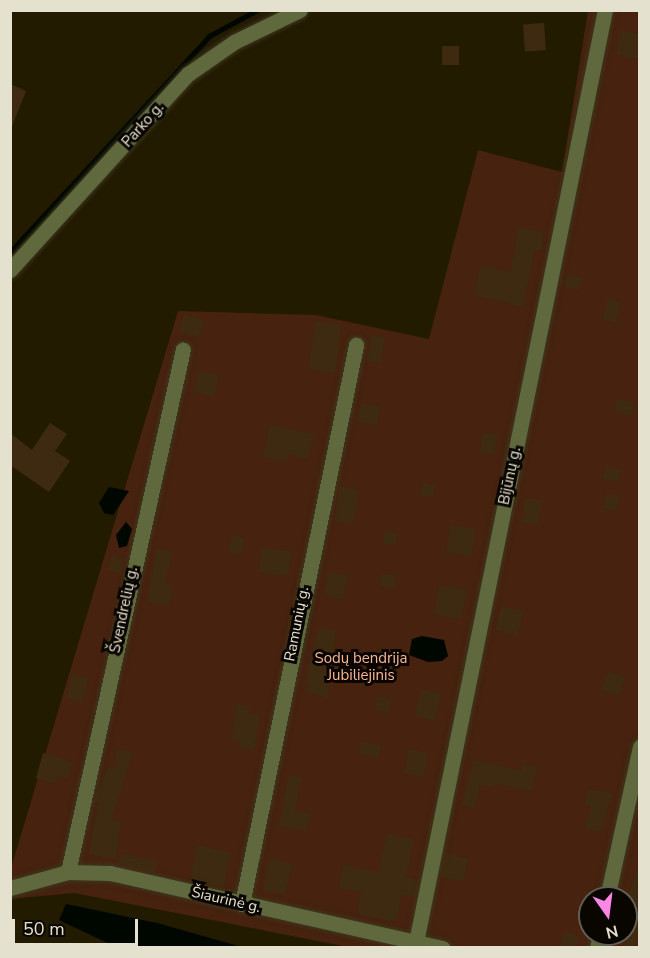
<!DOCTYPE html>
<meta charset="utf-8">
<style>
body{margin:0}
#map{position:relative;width:650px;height:958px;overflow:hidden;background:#221b00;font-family:"Nunito Sans",sans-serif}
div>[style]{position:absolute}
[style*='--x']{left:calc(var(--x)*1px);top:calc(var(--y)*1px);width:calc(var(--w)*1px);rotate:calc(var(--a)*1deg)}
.green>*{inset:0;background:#46220f}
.water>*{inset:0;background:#000700}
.stream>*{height:5px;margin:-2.5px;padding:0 2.5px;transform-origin:2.5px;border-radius:2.5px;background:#000700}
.building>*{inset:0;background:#3e2a10;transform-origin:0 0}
.roads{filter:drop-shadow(0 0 2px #3d371d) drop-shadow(0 0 2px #3d371d)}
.minor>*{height:15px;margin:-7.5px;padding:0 7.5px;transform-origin:7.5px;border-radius:7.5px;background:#5f693d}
span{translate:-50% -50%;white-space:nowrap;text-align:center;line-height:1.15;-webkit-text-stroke:6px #090600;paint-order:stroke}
.street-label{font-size:15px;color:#e5e1cf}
.park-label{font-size:15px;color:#fcb695}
.frame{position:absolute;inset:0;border:12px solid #e5e1cf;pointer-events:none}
.north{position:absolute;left:578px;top:886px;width:60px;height:60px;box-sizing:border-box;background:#090600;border:2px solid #615e53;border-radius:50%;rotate:166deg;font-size:16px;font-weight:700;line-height:24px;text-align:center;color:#e5e1cf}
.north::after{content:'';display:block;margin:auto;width:21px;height:27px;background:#fb87e5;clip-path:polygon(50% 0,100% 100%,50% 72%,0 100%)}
.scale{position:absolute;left:12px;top:919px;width:126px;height:27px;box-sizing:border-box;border:3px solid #e5e1cf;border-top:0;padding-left:8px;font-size:18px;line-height:21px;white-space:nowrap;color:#e5e1cf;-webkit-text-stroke:4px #090600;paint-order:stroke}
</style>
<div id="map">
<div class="green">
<div style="clip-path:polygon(evenodd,588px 11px,639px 11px,639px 947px,348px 947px,74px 893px,11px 899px,11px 868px,178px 311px,316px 315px,429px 339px,478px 150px,562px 172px,588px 11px,590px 898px,626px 898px,626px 934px,590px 934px,590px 898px)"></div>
</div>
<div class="water">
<div style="clip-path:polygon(109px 487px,129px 491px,113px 515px,104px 513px,99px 503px)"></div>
<div style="clip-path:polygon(126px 522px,132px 529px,127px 546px,119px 548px,116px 535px)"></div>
<div style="clip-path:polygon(422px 636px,444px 640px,448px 656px,442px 661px,428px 662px,409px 655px,412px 639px)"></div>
<div style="clip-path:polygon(66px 904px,157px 923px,242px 947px,116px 947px,59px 920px)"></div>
</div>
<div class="stream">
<div style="--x:10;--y:252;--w:294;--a:-47.3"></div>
<div style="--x:209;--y:36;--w:55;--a:-28.4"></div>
</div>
<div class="building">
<div style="left:544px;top:23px;width:27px;height:21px;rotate:86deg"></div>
<div style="clip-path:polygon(621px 30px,639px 34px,638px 59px,616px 55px)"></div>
<div style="left:442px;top:46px;width:17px;height:19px"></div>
<div style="clip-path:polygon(10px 84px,26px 91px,11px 129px,10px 129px)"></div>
<div style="clip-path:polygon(519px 227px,544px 233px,541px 251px,535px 250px,523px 307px,474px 295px,481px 265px,510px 272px)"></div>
<div style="left:568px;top:273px;width:15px;height:14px;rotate:16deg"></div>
<div style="left:607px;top:299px;width:14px;height:21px;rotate:12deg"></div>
<div style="left:184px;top:314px;width:21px;height:18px;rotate:17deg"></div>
<div style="left:315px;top:321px;width:27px;height:49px;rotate:8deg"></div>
<div style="left:371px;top:335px;width:14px;height:27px;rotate:8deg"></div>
<div style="left:199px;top:370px;width:21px;height:22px;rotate:14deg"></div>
<div style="left:617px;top:398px;width:18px;height:14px;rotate:13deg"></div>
<div style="left:361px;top:403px;width:20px;height:19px;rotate:11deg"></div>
<div style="clip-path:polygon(50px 423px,67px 434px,55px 451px,70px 461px,49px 492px,10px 465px,10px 433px,32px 450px)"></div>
<div style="clip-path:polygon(270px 425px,314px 434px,308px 459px,289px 454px,287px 462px,263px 457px)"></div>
<div style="left:483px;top:432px;width:15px;height:20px;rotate:11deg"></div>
<div style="left:605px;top:466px;width:16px;height:13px;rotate:11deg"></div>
<div style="left:423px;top:482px;width:13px;height:13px;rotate:13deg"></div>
<div style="left:340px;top:486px;width:19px;height:36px;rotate:9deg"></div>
<div style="left:606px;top:493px;width:14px;height:15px;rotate:12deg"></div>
<div style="left:525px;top:498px;width:17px;height:25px;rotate:7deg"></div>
<div style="left:451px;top:524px;width:26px;height:28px;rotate:11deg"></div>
<div style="left:385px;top:531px;width:13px;height:13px;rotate:9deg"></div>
<div style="left:232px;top:535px;width:13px;height:17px;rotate:13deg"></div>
<div style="left:262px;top:547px;width:30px;height:25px;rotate:9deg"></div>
<div style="clip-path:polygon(157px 548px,173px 552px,165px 583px,173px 585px,169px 606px,147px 602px)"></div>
<div style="left:112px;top:556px;width:14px;height:15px;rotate:17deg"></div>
<div style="left:329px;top:572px;width:19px;height:24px;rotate:12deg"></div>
<div style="left:381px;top:574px;width:15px;height:13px;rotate:4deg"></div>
<div style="left:439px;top:585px;width:28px;height:30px;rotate:10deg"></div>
<div style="left:501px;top:606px;width:23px;height:25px;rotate:13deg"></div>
<div style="clip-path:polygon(319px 627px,336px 630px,328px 698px,307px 693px,309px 682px,305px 682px)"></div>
<div style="left:608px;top:671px;width:18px;height:20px;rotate:16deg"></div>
<div style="left:72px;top:674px;width:17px;height:25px;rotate:13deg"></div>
<div style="left:421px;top:689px;width:21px;height:28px;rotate:14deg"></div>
<div style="left:377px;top:696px;width:15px;height:14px;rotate:11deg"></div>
<div style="clip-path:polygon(237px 704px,250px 706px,249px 713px,260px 715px,254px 751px,239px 748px,240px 741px,231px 739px)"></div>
<div style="left:361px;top:741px;width:21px;height:13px;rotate:11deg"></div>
<div style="clip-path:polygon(117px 749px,133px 751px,112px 820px,122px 822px,115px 859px,89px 854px,98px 802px,94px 801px,108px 767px,114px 768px)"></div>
<div style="left:409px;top:749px;width:20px;height:25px;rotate:11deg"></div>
<div style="clip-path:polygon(43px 753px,73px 762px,68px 779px,57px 776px,54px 784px,36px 778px)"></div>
<div style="clip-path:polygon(473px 760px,521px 771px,523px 764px,538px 767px,532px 791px,493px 783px,492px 788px,480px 785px,475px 809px,462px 806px)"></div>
<div style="clip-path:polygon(288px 775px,302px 777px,295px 811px,310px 814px,307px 831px,279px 826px)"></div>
<div style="clip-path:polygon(588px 789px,612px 793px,601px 832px,585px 828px,591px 806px,584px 804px)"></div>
<div style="clip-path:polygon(387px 833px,414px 839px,406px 877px,419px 880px,415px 897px,402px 894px,396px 922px,357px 914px,361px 892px,339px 888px,343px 865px,378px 872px)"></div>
<div style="left:197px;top:845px;width:35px;height:36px;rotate:12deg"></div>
<div style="left:121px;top:853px;width:37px;height:12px;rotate:13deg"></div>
<div style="left:446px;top:853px;width:23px;height:24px;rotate:13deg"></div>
<div style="left:270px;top:858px;width:23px;height:33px;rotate:13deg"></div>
<div style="clip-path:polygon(636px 871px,639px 871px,639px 923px,634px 948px,626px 948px,626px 904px)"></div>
<div style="clip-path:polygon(565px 931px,579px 936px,575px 948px,559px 948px)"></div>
</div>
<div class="roads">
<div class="minor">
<div style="--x:10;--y:270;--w:265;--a:-47.8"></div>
<div style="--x:188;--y:74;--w:56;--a:-34.8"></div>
<div style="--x:234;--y:42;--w:73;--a:-25.9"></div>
<div style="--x:68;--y:872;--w:535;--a:-77.6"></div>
<div style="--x:10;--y:888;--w:60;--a:-15.4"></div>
<div style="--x:68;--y:872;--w:42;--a:1.4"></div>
<div style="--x:110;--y:873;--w:341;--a:12.7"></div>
<div style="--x:607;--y:898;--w:155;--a:-77.7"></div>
<div style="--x:242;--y:904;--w:571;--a:-78.47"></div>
<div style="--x:416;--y:942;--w:951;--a:-78.54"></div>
<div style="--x:597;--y:948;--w:14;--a:-78"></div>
</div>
</div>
<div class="street-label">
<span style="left:143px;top:125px;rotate:-48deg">Parko g.</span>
<span style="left:510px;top:476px;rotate:-78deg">Bijūnų g.</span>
<span style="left:124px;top:610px;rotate:-78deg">Švendrelių g.</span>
<span style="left:297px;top:624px;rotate:-79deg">Ramunių g.</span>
<span style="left:226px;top:900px;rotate:13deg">Šiaurinė g.</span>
</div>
<div class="park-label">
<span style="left:361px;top:667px">Sodų bendrija<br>Jubiliejinis</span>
</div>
<div class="frame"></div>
<div class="north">N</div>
<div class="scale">50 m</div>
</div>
